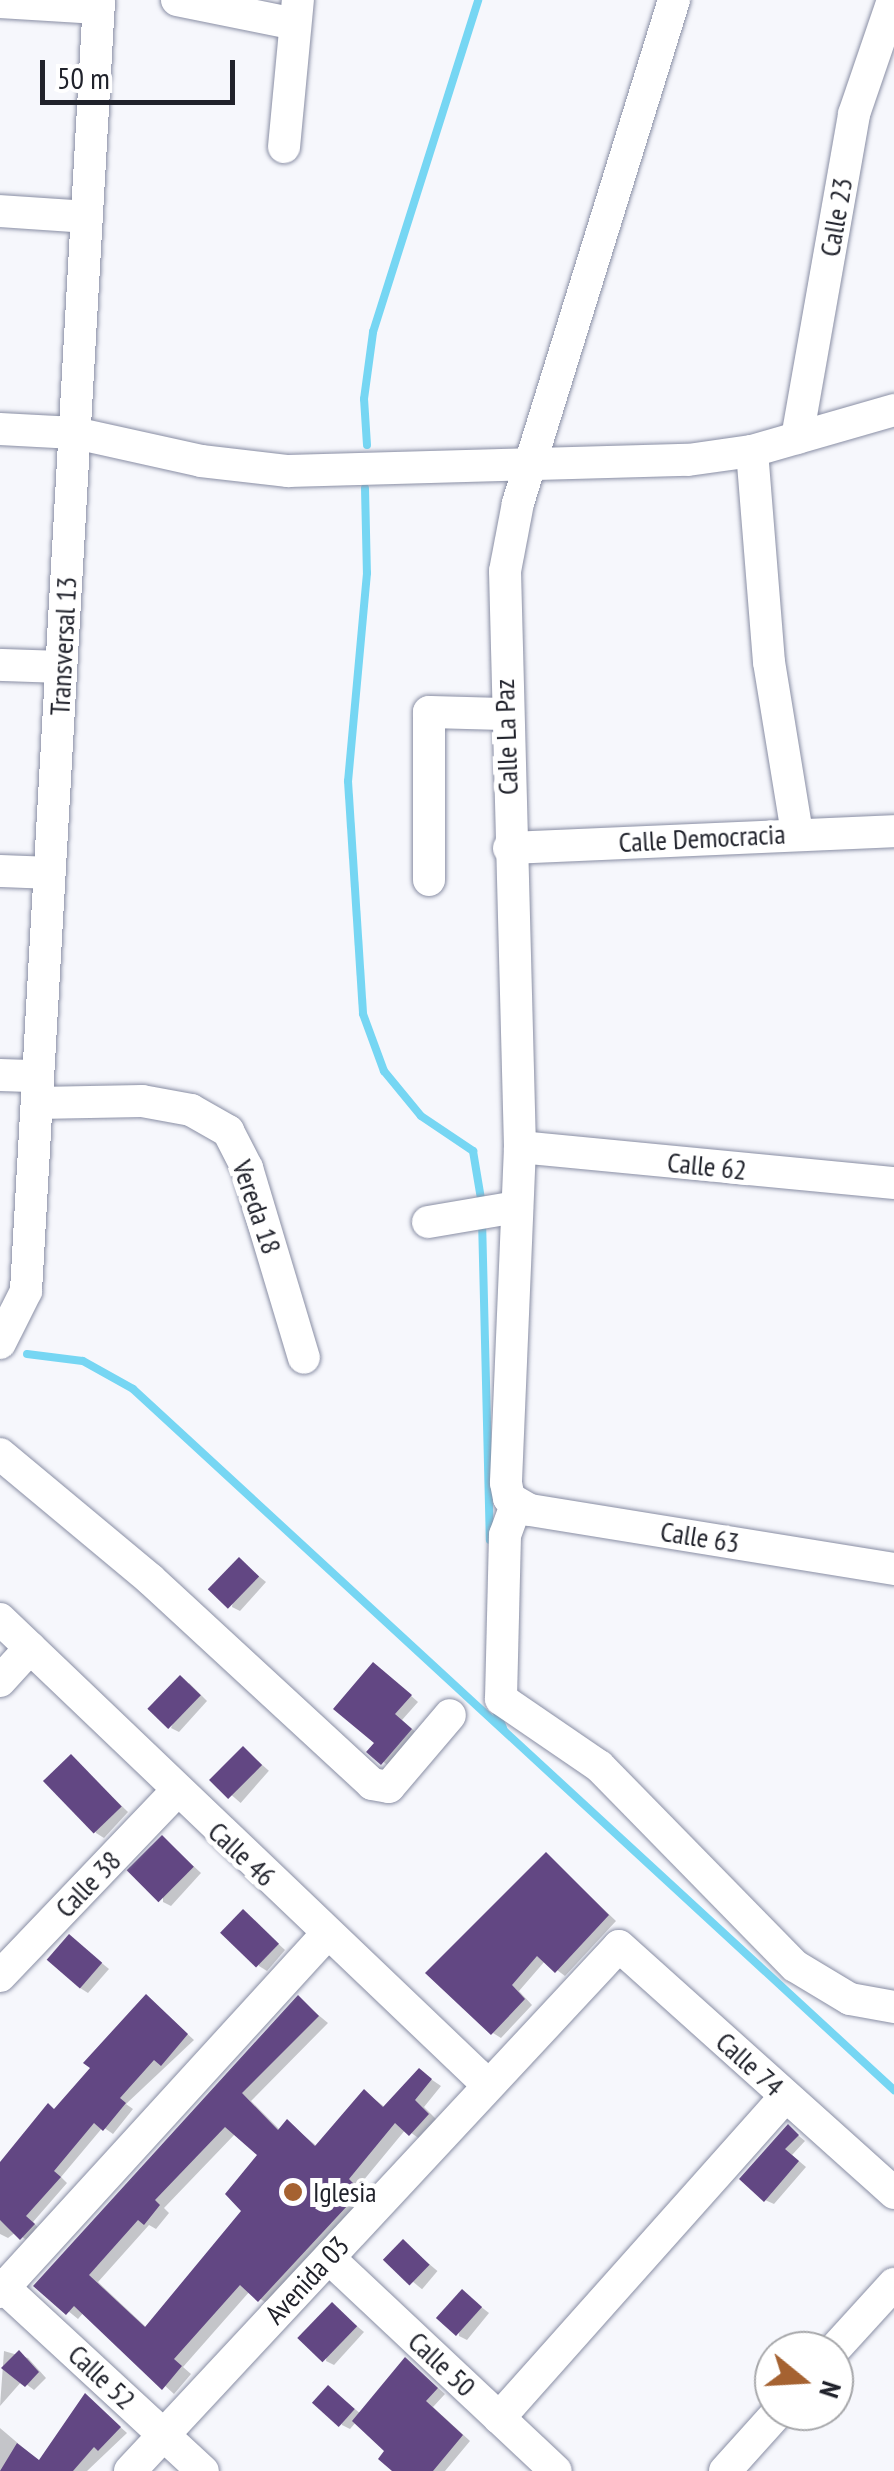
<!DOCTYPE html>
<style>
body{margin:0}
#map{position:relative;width:894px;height:2471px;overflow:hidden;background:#f6f7fc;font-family:"PT Sans Narrow",sans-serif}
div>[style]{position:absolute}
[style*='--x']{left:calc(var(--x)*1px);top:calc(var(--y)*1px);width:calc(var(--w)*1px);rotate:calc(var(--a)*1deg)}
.shadow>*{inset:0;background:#0003;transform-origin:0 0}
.stream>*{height:8px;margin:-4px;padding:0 4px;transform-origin:4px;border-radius:4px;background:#76d6f3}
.building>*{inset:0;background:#624783;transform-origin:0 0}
.roads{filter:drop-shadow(0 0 2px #898ea4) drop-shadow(0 0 2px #898ea4)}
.minor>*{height:32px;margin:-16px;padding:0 16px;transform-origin:16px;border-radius:16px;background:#fff}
.dots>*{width:28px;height:28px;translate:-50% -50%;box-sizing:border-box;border:5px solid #fff;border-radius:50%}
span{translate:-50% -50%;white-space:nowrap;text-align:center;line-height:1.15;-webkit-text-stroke:10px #fff;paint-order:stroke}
.street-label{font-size:28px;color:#20222b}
.poi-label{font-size:28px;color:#20222b}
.left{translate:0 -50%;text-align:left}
.north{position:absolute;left:754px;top:2331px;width:100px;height:100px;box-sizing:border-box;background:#fff;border:2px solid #a6a7aa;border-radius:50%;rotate:108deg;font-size:28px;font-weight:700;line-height:40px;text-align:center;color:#20222b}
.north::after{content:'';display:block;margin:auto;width:35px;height:45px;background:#a56231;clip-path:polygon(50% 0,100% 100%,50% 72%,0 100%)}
.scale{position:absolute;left:40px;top:60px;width:195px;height:45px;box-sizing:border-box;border:5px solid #20222b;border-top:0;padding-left:12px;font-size:30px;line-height:35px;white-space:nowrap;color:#20222b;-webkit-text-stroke:8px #fff;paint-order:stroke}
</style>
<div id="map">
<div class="shadow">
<div style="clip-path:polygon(239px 1560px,266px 1582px,240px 1611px,232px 1607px)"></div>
<div style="clip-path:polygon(382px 1670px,418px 1702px,402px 1720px,419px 1735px,391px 1768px,370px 1751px,378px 1743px)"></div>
<div style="clip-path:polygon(189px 1683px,207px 1701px,179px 1732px,171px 1728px)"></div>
<div style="left:244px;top:1749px;width:33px;height:43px;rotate:41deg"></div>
<div style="clip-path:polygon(71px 1757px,128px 1812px,104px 1838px,96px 1833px)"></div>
<div style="clip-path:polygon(163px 1838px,201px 1873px,171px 1906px,163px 1902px)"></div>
<div style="clip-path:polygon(547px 1855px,616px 1921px,565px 1976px,545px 1961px,519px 1991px,532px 2005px,501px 2038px,493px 2033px)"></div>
<div style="clip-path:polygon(244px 1912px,285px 1950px,267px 1971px,259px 1966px)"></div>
<div style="clip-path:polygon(70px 1937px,109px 1969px,88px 1993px,80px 1988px)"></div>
<div style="clip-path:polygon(147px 1997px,194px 2040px,126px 2104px,133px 2109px,113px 2134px,103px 2127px,61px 2177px,67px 2183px,33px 2222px,41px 2231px,30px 2243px,16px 2232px,8px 2238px,0 2234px,0 2168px,93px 2068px,86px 2062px)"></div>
<div style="clip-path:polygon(evenodd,299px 1999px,328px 2023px,251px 2101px,281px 2131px,288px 2123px,318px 2147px,365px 2092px,386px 2108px,419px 2071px,441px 2086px,424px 2107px,438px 2121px,421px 2140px,406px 2129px,358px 2187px,370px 2198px,270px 2306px,250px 2291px,183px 2367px,191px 2374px,174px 2394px,84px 2312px,78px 2319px,36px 2285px,299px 1999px,236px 2133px,261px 2155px,245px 2210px,147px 2328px,98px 2282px,149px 2225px,156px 2229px,169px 2213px,164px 2208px,236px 2133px)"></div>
<div style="clip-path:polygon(788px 2127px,805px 2141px,792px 2155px,806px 2167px,774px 2204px,765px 2200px)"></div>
<div style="left:403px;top:2242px;width:45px;height:24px;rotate:40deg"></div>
<div style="clip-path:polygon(462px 2292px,489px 2313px,467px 2340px,459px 2336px)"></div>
<div style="clip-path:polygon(332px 2305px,364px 2332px,334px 2365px,326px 2361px)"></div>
<div style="clip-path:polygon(4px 2351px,28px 2358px,46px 2378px,34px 2390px,22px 2381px,0 2406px)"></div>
<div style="clip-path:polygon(406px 2360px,445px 2394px,433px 2407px,470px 2441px,445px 2471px,396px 2471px,388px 2450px,356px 2422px,350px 2429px,342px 2425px,329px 2388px,361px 2414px)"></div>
<div style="clip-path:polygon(86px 2396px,127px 2433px,87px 2471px,0 2471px,0 2428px,40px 2462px)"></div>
</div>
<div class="stream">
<div style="--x:367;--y:445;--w:46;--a:-93.7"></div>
<div style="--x:364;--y:399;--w:68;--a:-82.3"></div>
<div style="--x:373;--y:332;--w:348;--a:-72.4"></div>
<div style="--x:365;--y:488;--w:85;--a:88.7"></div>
<div style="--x:367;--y:573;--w:209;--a:95.2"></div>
<div style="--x:348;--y:781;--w:233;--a:86.3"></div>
<div style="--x:363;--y:1014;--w:61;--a:69.8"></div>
<div style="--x:384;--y:1071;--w:58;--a:50.6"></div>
<div style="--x:421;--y:1116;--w:63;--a:33.9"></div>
<div style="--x:473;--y:1151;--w:55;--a:80.5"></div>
<div style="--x:482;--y:1219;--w:321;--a:88.6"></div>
<div style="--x:27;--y:1354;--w:56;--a:7.1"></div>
<div style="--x:83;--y:1361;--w:57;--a:29.2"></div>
<div style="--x:133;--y:1389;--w:1035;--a:42.65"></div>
<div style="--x:495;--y:1709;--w:21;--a:67"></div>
</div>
<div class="building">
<div style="left:239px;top:1557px;width:28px;height:45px;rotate:44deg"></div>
<div style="clip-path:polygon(373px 1662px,412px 1695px,395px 1714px,412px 1729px,381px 1765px,366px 1752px,374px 1743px,333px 1709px)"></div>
<div style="left:180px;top:1675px;width:29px;height:47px;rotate:44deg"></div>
<div style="left:243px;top:1746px;width:27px;height:48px;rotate:45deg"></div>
<div style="left:71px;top:1754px;width:73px;height:39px;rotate:46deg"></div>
<div style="left:162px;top:1835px;width:45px;height:50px;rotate:45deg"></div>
<div style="clip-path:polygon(546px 1852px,609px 1915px,555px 1973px,537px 1956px,512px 1985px,525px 1999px,491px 2035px,425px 1973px)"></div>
<div style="left:243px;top:1909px;width:50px;height:33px;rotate:44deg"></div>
<div style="left:69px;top:1934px;width:44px;height:34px;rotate:41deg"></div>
<div style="clip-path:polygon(146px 1994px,188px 2034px,161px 2066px,154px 2060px,120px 2098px,126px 2103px,103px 2131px,94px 2123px,54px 2171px,61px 2177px,26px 2216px,35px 2224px,20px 2240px,0 2220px,0 2162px,48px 2103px,54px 2109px,90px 2068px,83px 2063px)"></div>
<div style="clip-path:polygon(evenodd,298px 1995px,319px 2016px,242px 2093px,278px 2130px,287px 2119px,315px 2146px,364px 2089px,383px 2107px,419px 2068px,432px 2079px,415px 2100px,429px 2114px,409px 2136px,395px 2123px,349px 2179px,361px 2191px,258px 2302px,240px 2285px,174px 2359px,182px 2366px,162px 2390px,74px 2306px,66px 2315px,33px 2286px,298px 1995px,225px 2127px,257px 2155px,225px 2194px,241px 2211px,145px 2327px,89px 2275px,138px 2220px,144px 2225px,160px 2205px,155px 2200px,225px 2127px)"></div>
<div style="clip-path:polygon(788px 2124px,799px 2135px,785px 2149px,799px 2161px,764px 2202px,739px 2179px)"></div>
<div style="left:403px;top:2239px;width:37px;height:29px;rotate:44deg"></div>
<div style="left:462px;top:2289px;width:27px;height:39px;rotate:42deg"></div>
<div style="left:332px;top:2302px;width:35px;height:50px;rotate:44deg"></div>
<div style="clip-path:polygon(19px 2350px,39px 2372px,25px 2387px,1px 2368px)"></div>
<div style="clip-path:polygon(405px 2357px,438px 2388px,426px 2401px,463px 2435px,433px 2471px,392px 2471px,378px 2459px,384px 2451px,352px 2421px)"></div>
<div style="left:328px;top:2385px;width:36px;height:24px;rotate:42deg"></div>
<div style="clip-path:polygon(85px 2393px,121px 2427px,98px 2451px,94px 2447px,73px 2471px,0 2471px,17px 2443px,39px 2460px)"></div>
</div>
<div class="roads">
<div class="minor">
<div style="--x:177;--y:0;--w:120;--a:11.5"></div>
<div style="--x:674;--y:0;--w:527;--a:107.23"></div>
<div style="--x:518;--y:503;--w:69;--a:100.8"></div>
<div style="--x:505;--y:571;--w:576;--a:88.51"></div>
<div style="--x:520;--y:1147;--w:336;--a:92.4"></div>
<div style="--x:506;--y:1483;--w:15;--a:79"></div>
<div style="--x:509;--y:1498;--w:24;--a:30"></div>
<div style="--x:530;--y:1510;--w:369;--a:9.2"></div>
<div style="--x:0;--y:2;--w:98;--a:3.5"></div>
<div style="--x:284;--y:147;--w:148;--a:-84.6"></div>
<div style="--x:0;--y:211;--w:87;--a:3.9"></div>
<div style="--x:0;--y:429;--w:75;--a:3.1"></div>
<div style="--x:75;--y:433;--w:129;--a:12.5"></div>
<div style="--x:201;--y:461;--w:88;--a:6.6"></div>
<div style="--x:288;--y:471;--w:400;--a:-1.6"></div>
<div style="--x:688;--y:460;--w:65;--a:-8"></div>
<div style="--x:752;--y:451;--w:148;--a:-16.1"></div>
<div style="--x:797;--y:438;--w:329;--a:-80"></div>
<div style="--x:854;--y:114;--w:120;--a:-71.1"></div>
<div style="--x:752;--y:451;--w:212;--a:85.4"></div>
<div style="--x:769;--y:662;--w:173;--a:80.7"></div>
<div style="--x:0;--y:665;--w:61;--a:1.9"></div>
<div style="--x:509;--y:848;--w:385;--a:-2.5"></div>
<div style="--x:0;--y:871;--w:49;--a:2.3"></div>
<div style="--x:429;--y:880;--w:168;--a:-90"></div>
<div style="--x:429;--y:712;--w:76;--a:1.5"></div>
<div style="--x:0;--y:1075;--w:38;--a:2"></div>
<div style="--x:37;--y:1103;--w:105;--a:-1.1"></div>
<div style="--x:142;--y:1101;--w:50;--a:10.4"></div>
<div style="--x:191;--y:1110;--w:43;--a:29.6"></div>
<div style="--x:228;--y:1131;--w:42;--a:62.8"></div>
<div style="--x:247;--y:1168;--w:198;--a:73.3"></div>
<div style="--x:520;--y:1147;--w:376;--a:5.5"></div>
<div style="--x:428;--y:1222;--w:90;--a:-9.6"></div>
<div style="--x:0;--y:1343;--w:58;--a:-63.4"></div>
<div style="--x:26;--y:1291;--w:1293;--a:-86.76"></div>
<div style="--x:0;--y:1454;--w:195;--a:39.8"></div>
<div style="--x:150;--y:1579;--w:302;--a:42.7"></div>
<div style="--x:372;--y:1784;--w:17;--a:10"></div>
<div style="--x:389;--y:1787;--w:94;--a:-49.7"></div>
<div style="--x:516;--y:1505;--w:32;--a:110"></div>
<div style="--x:505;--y:1535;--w:164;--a:91.4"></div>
<div style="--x:501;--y:1699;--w:119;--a:34.4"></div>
<div style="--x:599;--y:1766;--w:280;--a:45.6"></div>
<div style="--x:795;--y:1966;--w:64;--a:31"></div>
<div style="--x:850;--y:1999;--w:45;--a:10.3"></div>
<div style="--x:0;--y:1619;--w:675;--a:43.68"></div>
<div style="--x:0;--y:1681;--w:45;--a:-47.7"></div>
<div style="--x:0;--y:1976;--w:255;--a:-46.3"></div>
<div style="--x:329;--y:2258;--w:311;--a:43.2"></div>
<div style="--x:0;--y:2284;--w:276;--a:42.7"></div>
<div style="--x:0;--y:2292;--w:485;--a:-47.6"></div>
<div style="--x:833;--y:2351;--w:91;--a:-47.7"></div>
<div style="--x:499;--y:2418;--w:431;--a:-48.3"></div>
<div style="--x:130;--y:2471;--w:717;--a:-47.03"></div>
<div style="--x:619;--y:1946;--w:370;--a:41.9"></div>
<div style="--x:725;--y:2471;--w:81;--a:-48"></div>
</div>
</div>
<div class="dots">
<div style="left:293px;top:2192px;background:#a56231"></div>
</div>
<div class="street-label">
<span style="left:836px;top:217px;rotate:-80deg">Calle 23</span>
<span style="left:63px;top:646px;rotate:-87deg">Transversal 13</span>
<span style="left:506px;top:737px;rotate:-92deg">Calle La Paz</span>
<span style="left:702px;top:838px;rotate:-3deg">Calle Democracia</span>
<span style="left:707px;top:1166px;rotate:6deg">Calle 62</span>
<span style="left:257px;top:1207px;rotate:71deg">Vereda 18</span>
<span style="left:700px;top:1537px;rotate:9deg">Calle 63</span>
<span style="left:242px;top:1854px;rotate:43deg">Calle 46</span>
<span style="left:88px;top:1884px;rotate:-46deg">Calle 38</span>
<span style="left:750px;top:2064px;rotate:42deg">Calle 74</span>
<span style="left:307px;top:2280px;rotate:-47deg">Avenida 03</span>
<span style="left:442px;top:2364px;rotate:43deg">Calle 50</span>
<span style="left:102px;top:2377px;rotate:43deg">Calle 52</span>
</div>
<div class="poi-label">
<span class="left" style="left:313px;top:2192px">Iglesia</span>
</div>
<div class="north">N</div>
<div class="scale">50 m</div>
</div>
